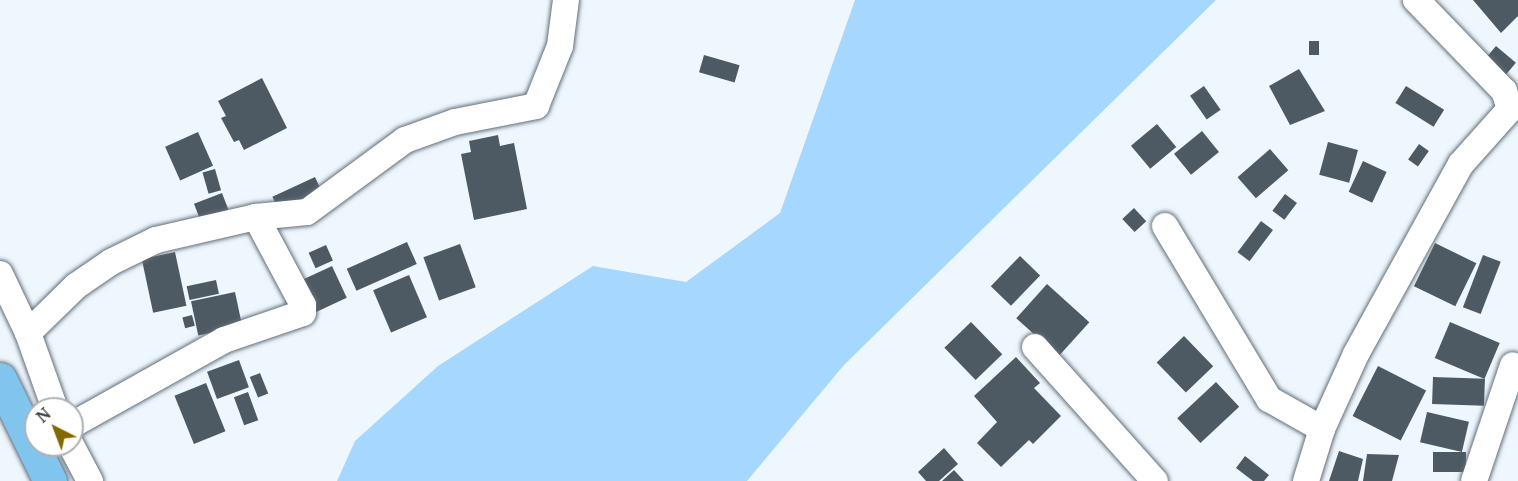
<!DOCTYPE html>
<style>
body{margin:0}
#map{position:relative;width:1518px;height:481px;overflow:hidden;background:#eef7fe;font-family:"Noto Serif",serif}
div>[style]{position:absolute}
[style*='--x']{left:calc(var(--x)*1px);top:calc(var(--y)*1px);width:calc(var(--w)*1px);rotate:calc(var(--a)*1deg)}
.green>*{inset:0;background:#a6d8ff}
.building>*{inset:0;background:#4e5a63;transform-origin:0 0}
.roads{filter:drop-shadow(0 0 2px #626e78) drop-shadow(0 0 2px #626e78)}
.street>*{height:26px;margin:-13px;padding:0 13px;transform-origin:13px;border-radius:13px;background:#fff}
.primary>*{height:33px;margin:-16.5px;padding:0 16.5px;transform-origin:16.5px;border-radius:16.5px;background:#81c5ef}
span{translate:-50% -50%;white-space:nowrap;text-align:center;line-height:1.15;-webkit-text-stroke:6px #fff;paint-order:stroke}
.north{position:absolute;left:24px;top:397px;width:60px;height:60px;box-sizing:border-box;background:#fff;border:2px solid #afb1b3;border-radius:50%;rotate:318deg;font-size:16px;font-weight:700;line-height:24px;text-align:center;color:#363c40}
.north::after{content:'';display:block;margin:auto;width:21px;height:27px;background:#826901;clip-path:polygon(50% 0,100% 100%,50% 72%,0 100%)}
</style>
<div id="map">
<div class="green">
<div style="clip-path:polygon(855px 0,1216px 0,844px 365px,747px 481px,337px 481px,355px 441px,438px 366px,593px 266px,686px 282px,780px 213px)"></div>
</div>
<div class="building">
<div style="clip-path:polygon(1473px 0,1518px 0,1518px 16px,1501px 33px)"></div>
<div style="left:1309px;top:41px;width:10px;height:14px"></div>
<div style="left:1496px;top:46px;width:26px;height:16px;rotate:40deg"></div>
<div style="left:704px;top:55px;width:37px;height:18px;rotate:16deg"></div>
<div style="clip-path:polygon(1299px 69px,1325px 111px,1290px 125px,1269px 86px)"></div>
<div style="clip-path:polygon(262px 78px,287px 128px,244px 150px,239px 140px,234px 142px,221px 118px,226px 116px,218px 101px)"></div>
<div style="left:1204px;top:86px;width:29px;height:17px;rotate:55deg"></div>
<div style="left:1406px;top:86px;width:45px;height:20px;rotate:32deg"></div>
<div style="left:1157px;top:124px;width:30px;height:34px;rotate:50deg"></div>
<div style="left:1202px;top:131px;width:27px;height:36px;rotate:51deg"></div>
<div style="left:198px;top:132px;width:37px;height:36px;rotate:66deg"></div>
<div style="clip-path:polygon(498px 135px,500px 146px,514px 143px,527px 209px,474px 220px,461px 154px,471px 152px,469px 141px)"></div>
<div style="left:1328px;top:142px;width:31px;height:34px;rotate:15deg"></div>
<div style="left:1419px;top:144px;width:12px;height:19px;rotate:35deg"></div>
<div style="left:1270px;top:149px;width:28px;height:43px;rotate:49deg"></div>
<div style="left:1363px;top:161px;width:26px;height:34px;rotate:25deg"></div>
<div style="left:215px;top:169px;width:22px;height:13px;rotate:74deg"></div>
<div style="left:315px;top:177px;width:19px;height:47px;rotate:65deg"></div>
<div style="left:222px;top:193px;width:19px;height:30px;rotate:69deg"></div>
<div style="left:1285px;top:194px;width:15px;height:21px;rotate:37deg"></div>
<div style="left:1134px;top:208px;width:18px;height:16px;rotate:47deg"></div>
<div style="left:1261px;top:221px;width:15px;height:39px;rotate:37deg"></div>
<div style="left:407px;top:242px;width:24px;height:66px;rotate:66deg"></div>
<div style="left:1435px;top:243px;width:46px;height:48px;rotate:26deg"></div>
<div style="left:460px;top:244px;width:46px;height:39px;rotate:70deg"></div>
<div style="left:326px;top:245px;width:17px;height:19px;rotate:66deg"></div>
<div style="left:175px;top:252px;width:55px;height:34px;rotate:78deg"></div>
<div style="left:1483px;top:255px;width:19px;height:56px;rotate:21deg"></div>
<div style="left:1020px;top:256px;width:28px;height:42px;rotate:44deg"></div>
<div style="left:332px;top:266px;width:35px;height:35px;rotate:65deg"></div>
<div style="left:409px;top:275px;width:46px;height:39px;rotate:67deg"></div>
<div style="left:216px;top:280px;width:14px;height:30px;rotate:78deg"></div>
<div style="left:1047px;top:284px;width:57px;height:46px;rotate:42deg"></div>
<div style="left:235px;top:292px;width:35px;height:45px;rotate:78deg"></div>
<div style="left:192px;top:315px;width:11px;height:10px;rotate:75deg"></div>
<div style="left:971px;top:322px;width:45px;height:37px;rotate:46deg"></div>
<div style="left:1450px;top:322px;width:54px;height:39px;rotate:23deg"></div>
<div style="left:1184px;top:336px;width:42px;height:38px;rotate:46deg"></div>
<div style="clip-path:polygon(1016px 357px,1040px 383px,1034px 388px,1061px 416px,1033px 444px,1029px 440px,1001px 467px,977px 443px,997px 422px,974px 396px)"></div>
<div style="left:239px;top:360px;width:29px;height:34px;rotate:70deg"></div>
<div style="left:1378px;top:366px;width:54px;height:56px;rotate:27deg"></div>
<div style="left:260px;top:373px;width:22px;height:11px;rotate:68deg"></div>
<div style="left:1433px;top:377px;width:52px;height:27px;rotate:2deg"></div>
<div style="left:1216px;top:382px;width:34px;height:53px;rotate:47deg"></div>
<div style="left:206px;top:383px;width:52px;height:34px;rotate:68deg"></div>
<div style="left:248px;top:392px;width:30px;height:15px;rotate:70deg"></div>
<div style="left:1427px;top:412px;width:43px;height:31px;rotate:13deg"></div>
<div style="clip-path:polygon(944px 448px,958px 464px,939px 481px,926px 481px,918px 472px)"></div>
<div style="clip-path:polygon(1339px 451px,1363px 459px,1358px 481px,1329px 481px)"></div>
<div style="left:1433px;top:452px;width:33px;height:20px"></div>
<div style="clip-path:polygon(1367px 454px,1399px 455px,1392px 481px,1363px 481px)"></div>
<div style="clip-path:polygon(1245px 456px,1269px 475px,1264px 481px,1253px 481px,1236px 468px)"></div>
<div style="clip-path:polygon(954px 470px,964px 481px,942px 481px)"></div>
</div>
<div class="roads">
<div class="street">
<div style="--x:1165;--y:226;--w:202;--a:59"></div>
<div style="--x:1269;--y:399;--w:61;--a:29.5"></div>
<div style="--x:0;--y:274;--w:65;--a:64.6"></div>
<div style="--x:28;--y:333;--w:81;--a:70.4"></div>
<div style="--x:28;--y:333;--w:67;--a:-44.4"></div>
<div style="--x:76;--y:286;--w:42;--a:-34.4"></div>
<div style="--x:111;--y:262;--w:50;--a:-26.1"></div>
<div style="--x:156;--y:240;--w:103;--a:-13"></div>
<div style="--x:256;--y:217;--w:51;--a:-5.6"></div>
<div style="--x:307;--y:212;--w:122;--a:-36.3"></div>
<div style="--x:405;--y:140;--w:53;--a:-19.8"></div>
<div style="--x:455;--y:122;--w:83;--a:-11.2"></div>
<div style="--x:536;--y:106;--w:65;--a:-68.2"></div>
<div style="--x:560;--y:46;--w:46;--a:-82.6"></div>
<div style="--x:1035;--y:347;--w:180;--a:48.2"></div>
<div style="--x:72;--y:425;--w:174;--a:-29.2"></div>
<div style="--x:224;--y:340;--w:83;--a:-18.9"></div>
<div style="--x:303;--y:313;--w:8;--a:-90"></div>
<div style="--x:303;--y:305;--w:100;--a:-118.1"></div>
<div style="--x:71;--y:445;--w:41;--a:62.2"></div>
<div style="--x:1306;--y:481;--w:54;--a:-72.9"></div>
<div style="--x:1322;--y:429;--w:82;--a:-65.6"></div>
<div style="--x:1356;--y:354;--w:217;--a:-61.1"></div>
<div style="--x:1461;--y:164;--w:74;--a:-48.3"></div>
<div style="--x:1510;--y:109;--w:19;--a:-108"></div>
<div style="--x:1504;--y:91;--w:127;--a:-134"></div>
<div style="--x:1474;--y:481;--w:122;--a:-71.4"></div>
</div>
<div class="primary">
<div style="--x:0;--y:379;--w:114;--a:63.9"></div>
</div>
</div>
<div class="north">N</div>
</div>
